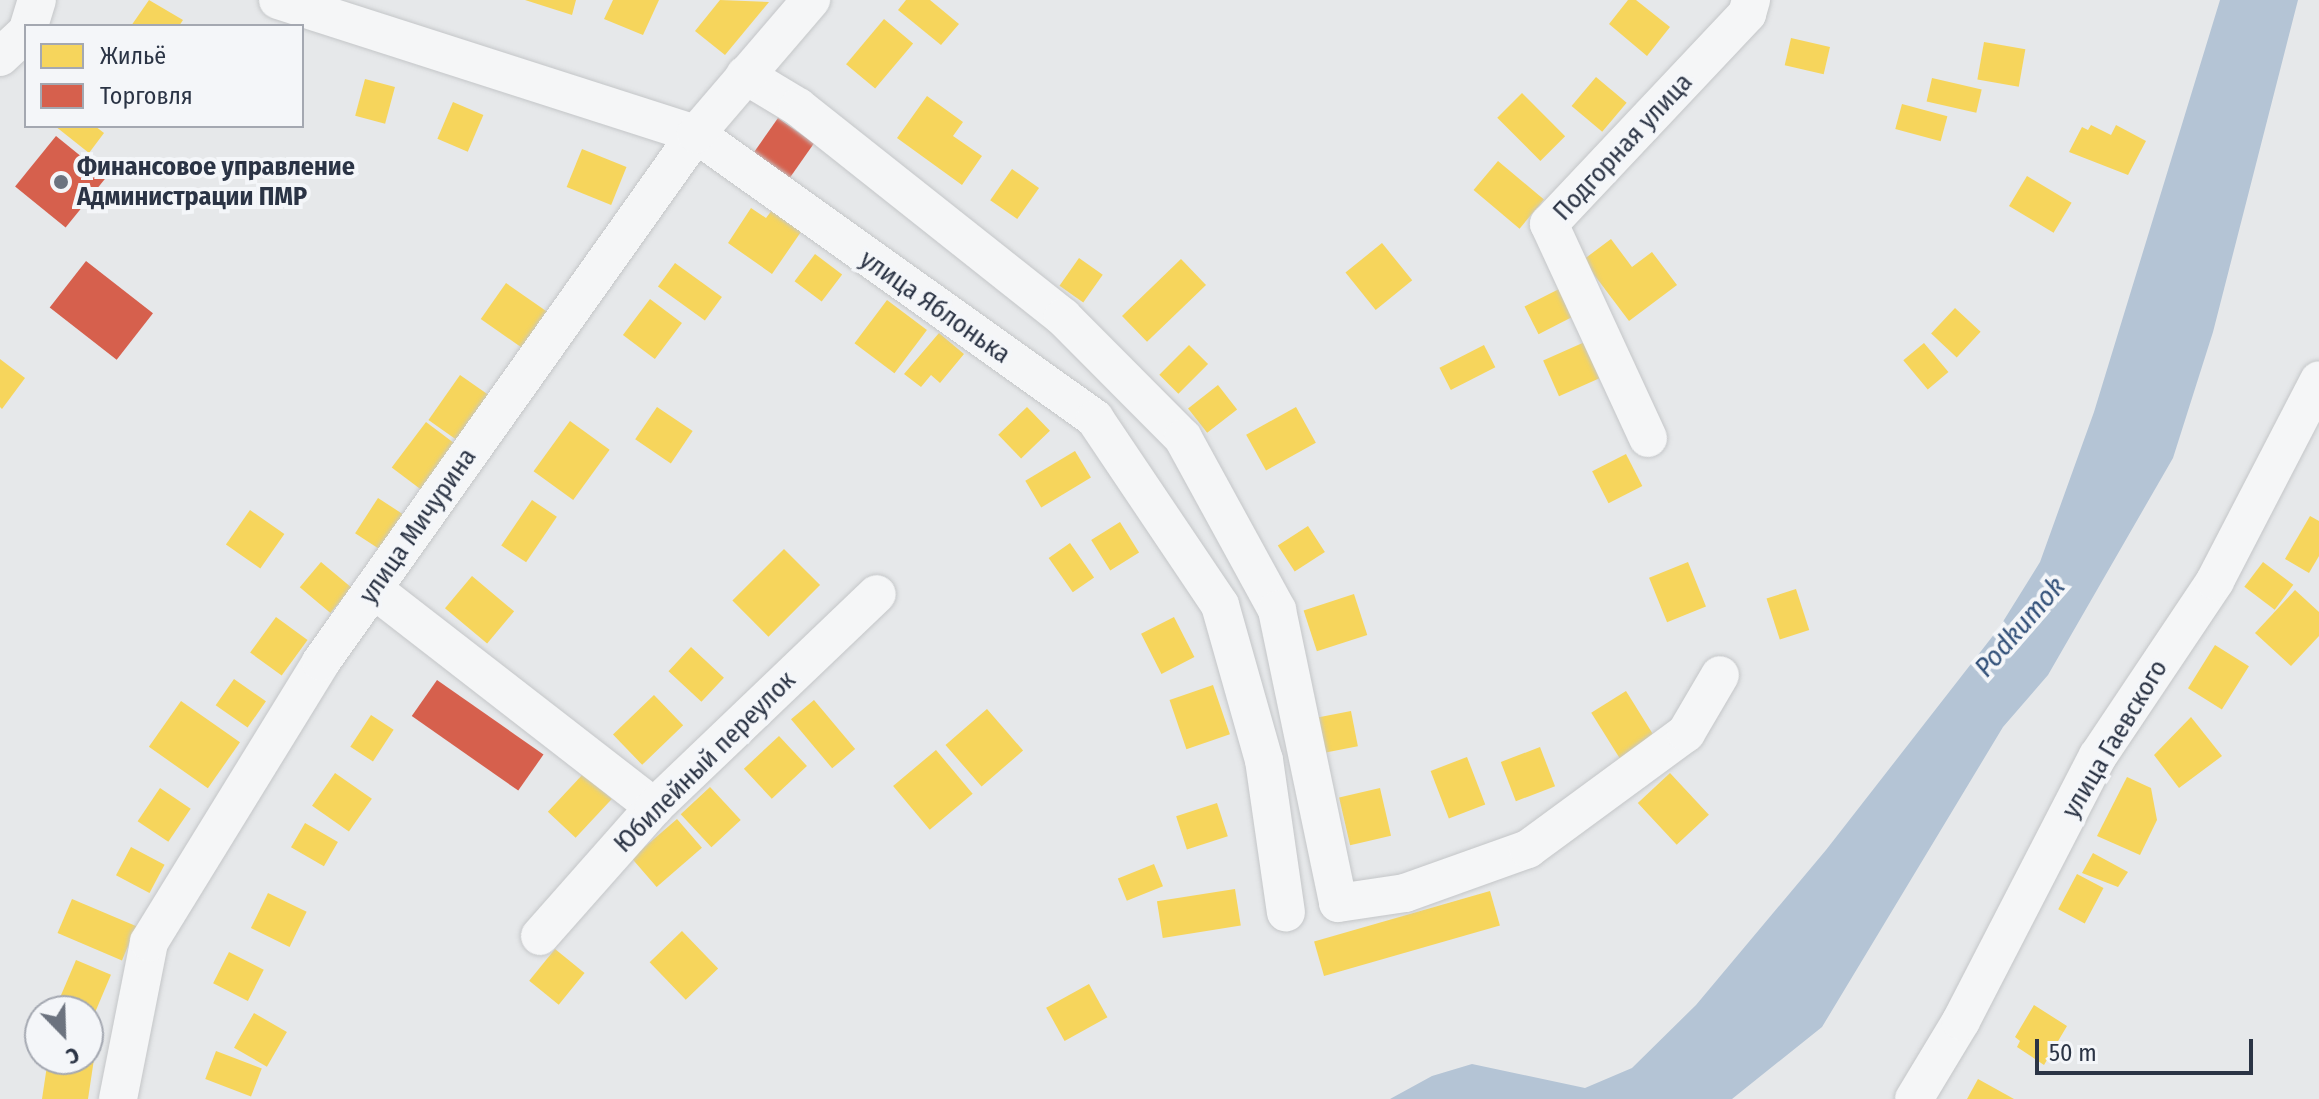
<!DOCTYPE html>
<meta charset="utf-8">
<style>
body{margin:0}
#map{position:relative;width:2319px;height:1099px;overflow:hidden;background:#e6e8ea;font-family:"Fira Sans Condensed",sans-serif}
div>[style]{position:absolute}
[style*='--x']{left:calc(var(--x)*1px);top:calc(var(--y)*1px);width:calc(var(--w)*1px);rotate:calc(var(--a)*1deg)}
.water>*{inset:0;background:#b4c4d5}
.homes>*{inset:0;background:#f6d55c;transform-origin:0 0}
.shops>*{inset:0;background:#d6604d;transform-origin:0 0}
.roads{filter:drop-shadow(0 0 2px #c4c6c8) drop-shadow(0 0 2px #c4c6c8)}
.minor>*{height:38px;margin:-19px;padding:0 19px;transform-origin:19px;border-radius:19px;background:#f5f6f7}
.dots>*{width:22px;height:22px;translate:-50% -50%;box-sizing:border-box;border:4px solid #f4f6f9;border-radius:50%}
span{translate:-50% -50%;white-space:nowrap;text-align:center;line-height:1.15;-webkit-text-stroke:8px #f4f6f9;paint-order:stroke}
.street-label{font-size:26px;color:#2b3445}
.poi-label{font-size:26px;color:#2b3445;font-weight:700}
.left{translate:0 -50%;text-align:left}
.water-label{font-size:28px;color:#34527a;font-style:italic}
.legend{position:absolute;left:24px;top:24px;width:280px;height:104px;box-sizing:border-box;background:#f4f6f9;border:2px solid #a4a8b1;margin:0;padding:10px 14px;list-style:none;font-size:24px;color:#2b3445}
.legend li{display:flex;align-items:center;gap:16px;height:40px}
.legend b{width:40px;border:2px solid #a4a8b1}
.north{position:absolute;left:24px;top:995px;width:80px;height:80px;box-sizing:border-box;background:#f4f6f9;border:2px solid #a4a8b1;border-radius:50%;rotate:157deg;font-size:22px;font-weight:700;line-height:32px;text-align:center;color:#2b3445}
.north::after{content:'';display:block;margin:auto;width:28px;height:36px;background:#6c737f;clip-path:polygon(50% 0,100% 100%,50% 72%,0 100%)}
.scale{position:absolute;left:2035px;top:1039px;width:218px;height:36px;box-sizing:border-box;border:4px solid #2b3445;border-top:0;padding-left:10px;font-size:24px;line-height:28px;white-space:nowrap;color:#2b3445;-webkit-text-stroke:6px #f4f6f9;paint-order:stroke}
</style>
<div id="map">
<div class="water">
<div style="clip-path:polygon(2220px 0,2298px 0,2213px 332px,2173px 458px,2048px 675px,2003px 727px,1822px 1027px,1732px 1099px,1390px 1099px,1432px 1076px,1472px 1064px,1585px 1088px,1632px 1068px,1696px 1005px,1826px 850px,1999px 628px,2040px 562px,2094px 412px)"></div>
</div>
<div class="homes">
<div style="clip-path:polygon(149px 0,183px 20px,179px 26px,131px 26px)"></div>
<div style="clip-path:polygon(525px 0,576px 0,572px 15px)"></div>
<div style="clip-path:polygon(613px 0,659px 0,643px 35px,604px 19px)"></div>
<div style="clip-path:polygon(720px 0,769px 2px,725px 55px,695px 31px)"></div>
<div style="clip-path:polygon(906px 0,930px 0,959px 24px,941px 45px,898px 10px)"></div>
<div style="clip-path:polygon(1628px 0,1636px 0,1670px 27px,1647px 56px,1609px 24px)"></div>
<div style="left:884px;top:19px;width:38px;height:59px;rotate:40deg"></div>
<div style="left:1791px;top:38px;width:40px;height:28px;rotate:13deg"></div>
<div style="left:1984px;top:42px;width:42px;height:38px;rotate:10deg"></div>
<div style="left:1596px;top:77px;width:40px;height:38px;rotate:40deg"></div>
<div style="left:1932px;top:78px;width:51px;height:24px;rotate:13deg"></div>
<div style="left:365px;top:79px;width:31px;height:38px;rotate:15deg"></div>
<div style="left:1522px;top:93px;width:61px;height:35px;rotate:45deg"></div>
<div style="clip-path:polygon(927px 96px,963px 122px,953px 136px,982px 156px,962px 185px,897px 138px)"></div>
<div style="left:453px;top:102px;width:33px;height:40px;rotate:23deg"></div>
<div style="left:1902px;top:104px;width:47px;height:26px;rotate:15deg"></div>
<div style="clip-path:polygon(2091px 125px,2111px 135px,2116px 125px,2146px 141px,2128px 175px,2069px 152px,2082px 127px,2088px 130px)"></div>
<div style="clip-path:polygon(55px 126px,95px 126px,104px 133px,89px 153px)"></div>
<div style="left:582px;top:149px;width:48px;height:41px;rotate:22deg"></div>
<div style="left:1498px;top:161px;width:60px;height:38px;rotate:40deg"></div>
<div style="left:1012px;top:169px;width:33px;height:38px;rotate:35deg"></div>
<div style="left:2027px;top:176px;width:52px;height:35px;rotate:31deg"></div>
<div style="clip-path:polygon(775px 206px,805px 226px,772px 274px,728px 243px,751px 208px,766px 218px)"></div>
<div style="clip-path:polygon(1611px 239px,1632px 267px,1652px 252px,1677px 285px,1629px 321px,1583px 260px)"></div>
<div style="left:1382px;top:243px;width:48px;height:47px;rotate:51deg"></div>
<div style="left:815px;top:254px;width:34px;height:34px;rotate:37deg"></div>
<div style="left:1079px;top:258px;width:29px;height:34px;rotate:35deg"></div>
<div style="left:1181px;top:259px;width:36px;height:82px;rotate:46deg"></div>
<div style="left:675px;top:263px;width:58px;height:29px;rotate:36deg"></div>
<div style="left:506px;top:283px;width:52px;height:44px;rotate:35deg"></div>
<div style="left:1561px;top:288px;width:31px;height:41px;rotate:63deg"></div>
<div style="left:650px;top:299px;width:40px;height:45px;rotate:37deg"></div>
<div style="left:887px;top:300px;width:50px;height:54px;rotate:37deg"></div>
<div style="left:1955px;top:308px;width:35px;height:35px;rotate:43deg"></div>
<div style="clip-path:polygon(939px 333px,964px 354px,940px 383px,931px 375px,921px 387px,904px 374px)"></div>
<div style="left:1587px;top:341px;width:39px;height:48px;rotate:66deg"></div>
<div style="left:1924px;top:343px;width:38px;height:27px;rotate:50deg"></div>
<div style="left:1189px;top:345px;width:27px;height:42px;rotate:45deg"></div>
<div style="left:1484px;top:345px;width:25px;height:50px;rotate:63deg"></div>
<div style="clip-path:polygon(0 359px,25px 378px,2px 409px,0 407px)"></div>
<div style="left:460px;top:375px;width:42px;height:55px;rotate:35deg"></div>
<div style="left:1218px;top:385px;width:31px;height:38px;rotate:52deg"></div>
<div style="left:657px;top:407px;width:43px;height:39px;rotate:34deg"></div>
<div style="left:1027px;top:407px;width:33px;height:40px;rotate:46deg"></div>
<div style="left:1296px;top:407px;width:41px;height:57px;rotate:61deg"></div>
<div style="left:570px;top:421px;width:49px;height:62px;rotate:36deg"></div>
<div style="left:426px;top:422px;width:45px;height:57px;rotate:37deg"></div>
<div style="left:1075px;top:451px;width:31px;height:58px;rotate:59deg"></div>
<div style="left:1626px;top:454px;width:36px;height:38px;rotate:63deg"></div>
<div style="left:378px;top:498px;width:37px;height:42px;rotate:33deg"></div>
<div style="left:532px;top:500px;width:30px;height:55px;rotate:34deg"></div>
<div style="left:250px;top:510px;width:42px;height:42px;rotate:35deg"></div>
<div style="clip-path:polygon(2310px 516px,2319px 521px,2319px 556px,2309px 573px,2285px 559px)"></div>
<div style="left:1120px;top:522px;width:36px;height:34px;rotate:58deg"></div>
<div style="left:1308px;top:526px;width:31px;height:36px;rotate:57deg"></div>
<div style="left:1070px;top:543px;width:42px;height:26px;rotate:55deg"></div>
<div style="left:784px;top:549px;width:51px;height:73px;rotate:45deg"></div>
<div style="left:321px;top:562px;width:40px;height:33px;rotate:40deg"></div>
<div style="left:1688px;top:562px;width:48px;height:42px;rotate:68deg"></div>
<div style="left:2263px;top:562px;width:38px;height:31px;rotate:37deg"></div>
<div style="left:472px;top:576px;width:55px;height:42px;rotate:40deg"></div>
<div style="left:1796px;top:589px;width:43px;height:31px;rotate:72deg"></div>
<div style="clip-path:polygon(2295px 590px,2319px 612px,2319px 636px,2291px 666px,2255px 633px)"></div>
<div style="left:1354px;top:594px;width:43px;height:53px;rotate:72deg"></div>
<div style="left:276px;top:617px;width:39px;height:44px;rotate:36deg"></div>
<div style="left:1174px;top:617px;width:45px;height:37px;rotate:63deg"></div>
<div style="left:2215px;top:645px;width:40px;height:51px;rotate:32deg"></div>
<div style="left:691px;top:647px;width:45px;height:33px;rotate:43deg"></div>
<div style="left:234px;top:679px;width:39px;height:32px;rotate:35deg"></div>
<div style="left:1213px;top:685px;width:52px;height:46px;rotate:71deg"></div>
<div style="left:1626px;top:691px;width:60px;height:41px;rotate:58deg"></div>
<div style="left:654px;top:695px;width:42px;height:57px;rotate:46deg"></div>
<div style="left:814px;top:700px;width:64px;height:30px;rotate:50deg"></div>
<div style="left:181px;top:701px;width:72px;height:56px;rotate:35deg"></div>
<div style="left:987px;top:709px;width:55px;height:55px;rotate:49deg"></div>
<div style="left:1351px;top:711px;width:36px;height:34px;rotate:79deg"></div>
<div style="left:371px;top:715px;width:27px;height:38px;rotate:33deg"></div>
<div style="clip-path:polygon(2191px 717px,2222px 756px,2179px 788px,2154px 755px)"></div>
<div style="left:779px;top:736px;width:41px;height:48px;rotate:47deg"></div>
<div style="left:1540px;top:747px;width:42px;height:42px;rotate:69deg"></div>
<div style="left:936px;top:750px;width:57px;height:56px;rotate:50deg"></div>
<div style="left:1467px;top:757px;width:51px;height:39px;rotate:69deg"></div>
<div style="left:335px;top:773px;width:45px;height:40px;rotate:35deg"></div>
<div style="left:584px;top:773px;width:38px;height:53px;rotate:43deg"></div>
<div style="left:1670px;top:773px;width:57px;height:44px;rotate:47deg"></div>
<div style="clip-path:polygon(2127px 777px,2151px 788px,2157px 820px,2140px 855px,2097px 836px)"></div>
<div style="left:710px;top:787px;width:45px;height:40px;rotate:47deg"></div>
<div style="left:160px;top:788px;width:37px;height:40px;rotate:34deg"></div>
<div style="left:1380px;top:788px;width:49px;height:42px;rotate:77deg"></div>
<div style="left:1217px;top:803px;width:35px;height:43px;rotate:72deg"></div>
<div style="left:677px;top:819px;width:38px;height:60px;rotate:49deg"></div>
<div style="left:305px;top:823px;width:38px;height:28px;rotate:30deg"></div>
<div style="left:131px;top:847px;width:38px;height:32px;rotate:28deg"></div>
<div style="clip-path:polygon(2093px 853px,2128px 872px,2118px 887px,2082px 873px)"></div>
<div style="left:1154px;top:864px;width:24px;height:39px;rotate:68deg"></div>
<div style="left:2077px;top:874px;width:30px;height:40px;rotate:28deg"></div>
<div style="left:1235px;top:889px;width:37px;height:79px;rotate:81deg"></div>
<div style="left:1490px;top:891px;width:36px;height:183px;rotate:74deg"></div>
<div style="left:268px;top:893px;width:43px;height:39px;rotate:26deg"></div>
<div style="left:72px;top:899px;width:70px;height:37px;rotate:23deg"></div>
<div style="left:682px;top:931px;width:52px;height:45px;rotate:46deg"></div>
<div style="left:555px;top:949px;width:38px;height:41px;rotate:39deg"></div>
<div style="left:229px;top:952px;width:39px;height:35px;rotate:27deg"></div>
<div style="left:76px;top:960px;width:38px;height:40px;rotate:23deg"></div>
<div style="left:1089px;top:984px;width:38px;height:49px;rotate:61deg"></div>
<div style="clip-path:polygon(2034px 1005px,2067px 1026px,2044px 1065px,2017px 1047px,2020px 1041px,2015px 1037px)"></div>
<div style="left:254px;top:1013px;width:38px;height:40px;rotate:30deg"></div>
<div style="left:216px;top:1051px;width:49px;height:30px;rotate:21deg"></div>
<div style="clip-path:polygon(48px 1059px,94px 1059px,88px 1099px,42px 1099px)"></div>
<div style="clip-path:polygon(1978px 1079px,2014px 1099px,1967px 1099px)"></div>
</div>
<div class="shops">
<div style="left:778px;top:118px;width:44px;height:52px;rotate:35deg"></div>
<div style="left:56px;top:136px;width:65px;height:65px;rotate:39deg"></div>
<div style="left:86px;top:261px;width:85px;height:59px;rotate:38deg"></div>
<div style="left:437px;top:680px;width:130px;height:44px;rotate:35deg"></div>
</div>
<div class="roads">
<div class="minor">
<div style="--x:278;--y:0;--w:439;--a:17.8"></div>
<div style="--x:696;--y:134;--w:490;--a:35.5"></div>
<div style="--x:1095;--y:419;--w:224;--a:56.1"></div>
<div style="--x:1220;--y:605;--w:161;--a:74.2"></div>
<div style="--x:1264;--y:760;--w:154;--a:81.8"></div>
<div style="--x:29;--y:26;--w:27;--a:-73"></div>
<div style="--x:0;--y:57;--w:35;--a:-43"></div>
<div style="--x:745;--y:75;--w:62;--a:31.1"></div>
<div style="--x:798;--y:107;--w:338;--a:38.4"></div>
<div style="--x:1063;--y:317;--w:170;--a:45.2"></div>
<div style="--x:1183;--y:438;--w:196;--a:61.3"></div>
<div style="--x:1277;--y:610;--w:299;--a:78.2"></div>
<div style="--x:1338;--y:903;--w:68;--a:-8.5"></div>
<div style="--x:1405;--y:893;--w:131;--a:-19.7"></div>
<div style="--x:1528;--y:849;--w:196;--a:-36.3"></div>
<div style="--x:1686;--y:733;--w:67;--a:-59.6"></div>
<div style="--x:1648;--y:438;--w:236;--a:-114.8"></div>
<div style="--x:1549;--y:224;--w:289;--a:-46.7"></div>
<div style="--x:1747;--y:14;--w:15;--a:-74"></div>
<div style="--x:373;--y:589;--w:356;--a:37.8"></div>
<div style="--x:540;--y:936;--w:172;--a:-48.5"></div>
<div style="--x:654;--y:807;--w:308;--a:-43.7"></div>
<div style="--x:118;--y:1099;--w:160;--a:-78.8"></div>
<div style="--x:149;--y:942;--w:329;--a:-58.4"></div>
<div style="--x:321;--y:662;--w:648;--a:-54.62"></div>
<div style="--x:696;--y:134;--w:177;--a:-49.4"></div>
<div style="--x:1914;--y:1099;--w:91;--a:-58.9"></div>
<div style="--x:1961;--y:1021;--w:298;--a:-62.7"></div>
<div style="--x:2098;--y:756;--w:211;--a:-56.2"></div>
<div style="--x:2215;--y:581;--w:226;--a:-62.6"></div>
</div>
</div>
<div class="dots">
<div style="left:61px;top:182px;background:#6c737f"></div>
</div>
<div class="street-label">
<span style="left:1623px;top:147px;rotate:-47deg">Подгорная улица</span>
<span style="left:935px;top:307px;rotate:35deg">улица Яблонька</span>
<span style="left:418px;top:526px;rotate:-55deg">улица Мичурина</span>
<span style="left:2115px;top:739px;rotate:-59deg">улица Гаевского</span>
<span style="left:705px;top:762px;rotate:-45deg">Юбилейный переулок</span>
</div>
<div class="poi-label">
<span class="left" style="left:77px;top:182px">Финансовое управление<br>Администрации ПМР</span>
</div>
<div class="water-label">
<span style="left:2020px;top:627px;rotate:-49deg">Podkumok</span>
</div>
<ul class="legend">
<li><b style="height:22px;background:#f6d55c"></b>Жильё</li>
<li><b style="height:22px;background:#d6604d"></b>Торговля</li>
</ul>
<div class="north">С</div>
<div class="scale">50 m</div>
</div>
